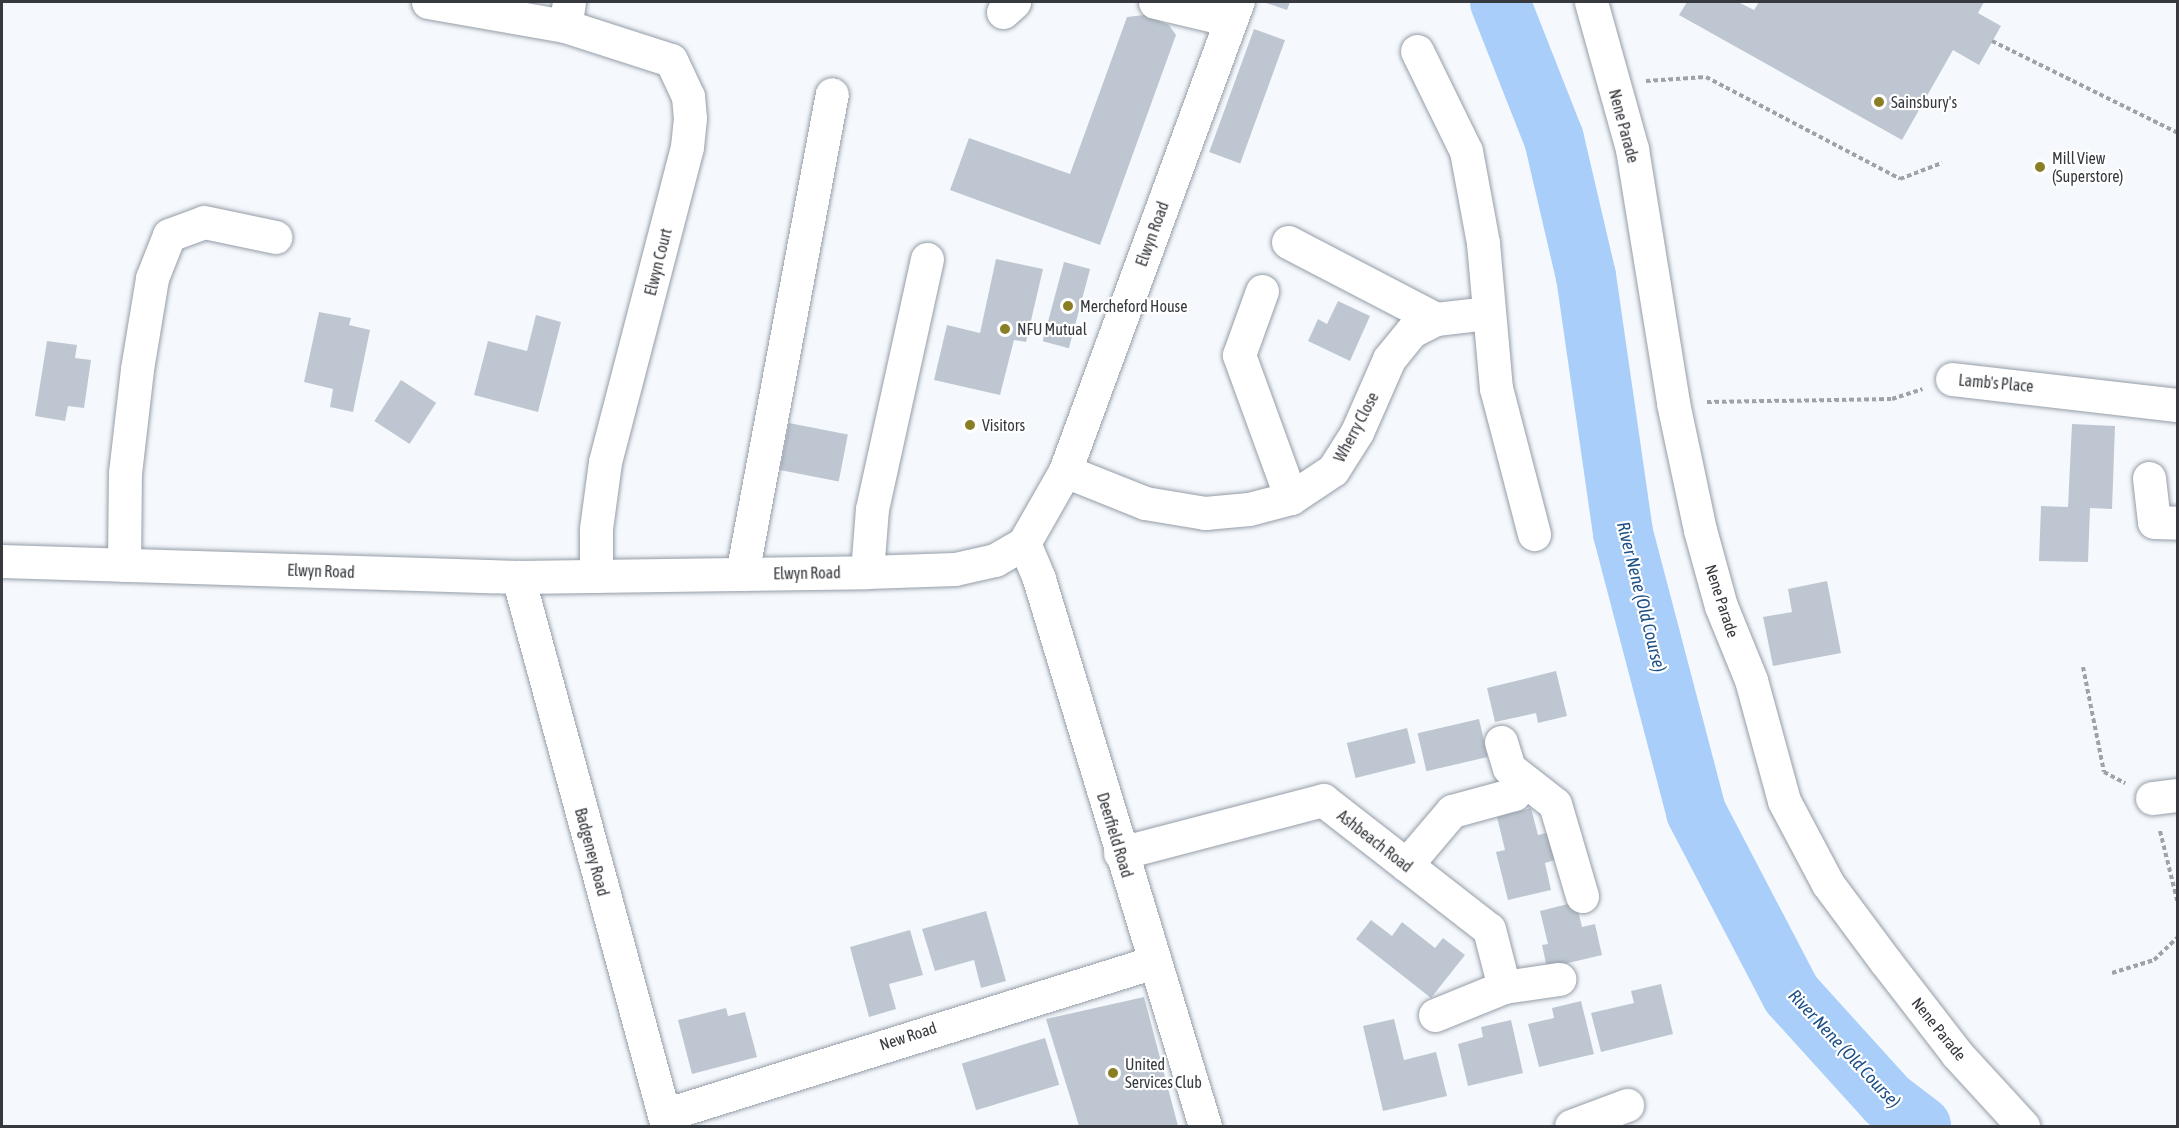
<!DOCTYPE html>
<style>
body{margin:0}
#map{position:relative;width:2179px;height:1128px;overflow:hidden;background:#f5f9fd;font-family:"Asap Condensed",sans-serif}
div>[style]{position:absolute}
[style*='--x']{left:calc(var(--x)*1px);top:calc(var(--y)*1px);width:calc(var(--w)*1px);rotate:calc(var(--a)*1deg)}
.river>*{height:60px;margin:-30px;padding:0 30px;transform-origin:30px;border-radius:30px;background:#a9cef9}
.building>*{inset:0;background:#bec7d1;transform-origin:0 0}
.path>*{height:4px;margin-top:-2px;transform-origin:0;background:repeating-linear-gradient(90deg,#9fa3a7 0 4.5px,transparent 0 7.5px)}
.roads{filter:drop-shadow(0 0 2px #959da7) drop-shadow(0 0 2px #959da7)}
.minor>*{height:33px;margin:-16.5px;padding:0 16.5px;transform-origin:16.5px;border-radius:16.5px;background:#fff}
.dots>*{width:16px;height:16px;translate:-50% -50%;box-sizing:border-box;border:3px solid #fff;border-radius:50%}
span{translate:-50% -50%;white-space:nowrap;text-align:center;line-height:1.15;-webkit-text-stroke:4.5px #fff;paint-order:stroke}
.poi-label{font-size:16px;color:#36393e}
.left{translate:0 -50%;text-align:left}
.street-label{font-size:16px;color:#36393e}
.water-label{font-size:18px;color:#1e5085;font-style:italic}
.frame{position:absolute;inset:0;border:3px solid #36393e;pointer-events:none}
</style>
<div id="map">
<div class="river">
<div style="--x:1500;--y:2;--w:147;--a:68.5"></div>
<div style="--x:1554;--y:139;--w:141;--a:76.9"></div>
<div style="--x:1586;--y:276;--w:260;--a:81.8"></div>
<div style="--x:1623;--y:533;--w:288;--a:75.3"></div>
<div style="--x:1696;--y:812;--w:205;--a:62.4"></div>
<div style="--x:1791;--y:994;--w:143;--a:47.8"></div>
<div style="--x:1887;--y:1100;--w:43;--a:37.4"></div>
</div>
<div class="building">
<div style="clip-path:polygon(1263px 2px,1290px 2px,1287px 10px)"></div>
<div style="clip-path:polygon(1687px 2px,1738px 2px,1754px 10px,1759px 2px,1984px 2px,1978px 13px,2001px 26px,1979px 65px,1953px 50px,1902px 140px,1679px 15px)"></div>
<div style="clip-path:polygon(1144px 15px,1169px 25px,1176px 35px,1100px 245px,950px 190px,969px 138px,1070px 174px,1127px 17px)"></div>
<div style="left:1254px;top:29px;width:33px;height:131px;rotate:20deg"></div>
<div style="clip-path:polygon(996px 259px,1043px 269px,1026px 342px,1014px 340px,1000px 395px,934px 380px,947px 325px,980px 333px)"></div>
<div style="left:1064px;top:262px;width:27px;height:82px;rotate:15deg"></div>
<div style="clip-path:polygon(1338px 301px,1370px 316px,1350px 361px,1308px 341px,1318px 319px,1327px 324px)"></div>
<div style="clip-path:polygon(319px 312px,351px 318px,349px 325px,370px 330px,353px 412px,330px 407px,333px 389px,304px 382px)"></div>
<div style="clip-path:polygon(536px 315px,561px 322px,538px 412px,474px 395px,488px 341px,527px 351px)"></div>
<div style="clip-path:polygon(47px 341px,77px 345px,75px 358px,91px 360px,84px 408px,68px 406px,65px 421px,35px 416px)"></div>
<div style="left:401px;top:380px;width:42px;height:49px;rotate:33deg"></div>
<div style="left:789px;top:423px;width:60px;height:48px;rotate:11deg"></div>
<div style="clip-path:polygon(2072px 424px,2115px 426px,2112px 509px,2090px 508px,2088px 562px,2039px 561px,2041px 506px,2068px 507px)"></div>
<div style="clip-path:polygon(1827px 581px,1841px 653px,1773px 666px,1763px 617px,1792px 612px,1788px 589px)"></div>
<div style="clip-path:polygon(1556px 671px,1567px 716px,1538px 723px,1536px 713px,1495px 722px,1487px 688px)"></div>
<div style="left:1479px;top:719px;width:39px;height:63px;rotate:77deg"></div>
<div style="left:1407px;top:728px;width:36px;height:62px;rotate:76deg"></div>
<div style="clip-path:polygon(1531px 808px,1538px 835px,1554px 831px,1561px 858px,1545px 863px,1551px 890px,1508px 900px,1496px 852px,1505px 850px,1497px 817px)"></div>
<div style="clip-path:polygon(1576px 902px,1582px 927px,1595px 924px,1602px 955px,1547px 968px,1542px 945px,1548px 944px,1540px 911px)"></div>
<div style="clip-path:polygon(986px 911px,1006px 981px,981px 988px,974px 960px,935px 971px,922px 929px)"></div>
<div style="clip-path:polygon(1371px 920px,1392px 936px,1402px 922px,1435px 948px,1443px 938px,1465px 955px,1431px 998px,1356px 939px)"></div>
<div style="clip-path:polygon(910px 930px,923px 975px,889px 984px,896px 1009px,869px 1017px,850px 947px)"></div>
<div style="clip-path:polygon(1661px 984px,1673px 1034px,1601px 1052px,1591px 1013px,1634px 1003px,1631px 991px)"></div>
<div style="clip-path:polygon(1144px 997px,1178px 1126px,1079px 1126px,1046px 1019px)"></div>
<div style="clip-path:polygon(1581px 1001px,1594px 1054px,1539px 1067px,1528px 1024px,1554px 1018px,1552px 1008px)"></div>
<div style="clip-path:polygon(726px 1008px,728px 1016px,745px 1012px,757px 1057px,692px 1074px,678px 1020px)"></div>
<div style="clip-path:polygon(1394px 1019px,1404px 1060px,1436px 1052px,1447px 1096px,1383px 1111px,1363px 1026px)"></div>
<div style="clip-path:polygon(1511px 1020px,1523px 1073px,1468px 1086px,1458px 1044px,1483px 1037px,1481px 1027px)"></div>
<div style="left:1045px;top:1038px;width:49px;height:87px;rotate:73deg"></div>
</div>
<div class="path">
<div style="--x:1992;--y:41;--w:208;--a:26.3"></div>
<div style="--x:1646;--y:81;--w:60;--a:-3.8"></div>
<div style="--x:1706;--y:77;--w:219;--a:27.7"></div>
<div style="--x:1900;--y:179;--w:45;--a:-20.9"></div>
<div style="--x:1707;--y:402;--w:185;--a:-0.9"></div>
<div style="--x:1892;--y:399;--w:32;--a:-18"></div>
<div style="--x:2083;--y:667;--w:107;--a:78.7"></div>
<div style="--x:2104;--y:772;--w:24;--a:28"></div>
<div style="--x:2160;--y:831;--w:75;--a:76.1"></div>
<div style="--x:2112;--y:973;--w:44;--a:-17.2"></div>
<div style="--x:2154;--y:960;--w:33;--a:-44"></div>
</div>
<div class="roads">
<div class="minor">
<div style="--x:428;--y:2;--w:139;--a:9.9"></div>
<div style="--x:569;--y:2;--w:24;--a:99"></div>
<div style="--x:565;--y:26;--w:111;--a:17.8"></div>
<div style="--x:671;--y:60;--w:40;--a:65"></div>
<div style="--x:688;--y:96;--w:22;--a:85"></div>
<div style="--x:690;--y:118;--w:29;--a:96"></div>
<div style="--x:687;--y:147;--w:325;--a:104.6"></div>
<div style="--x:605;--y:462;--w:68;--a:97.7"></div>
<div style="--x:596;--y:529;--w:47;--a:90"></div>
<div style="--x:1155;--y:2;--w:78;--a:13.3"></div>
<div style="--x:1591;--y:2;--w:153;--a:74.4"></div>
<div style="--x:1632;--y:149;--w:257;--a:80.8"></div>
<div style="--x:1673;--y:403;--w:130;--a:78"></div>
<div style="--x:1700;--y:530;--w:79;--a:74.6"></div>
<div style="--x:1721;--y:606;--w:80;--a:67.9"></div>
<div style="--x:1751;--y:680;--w:125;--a:74.7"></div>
<div style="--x:1784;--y:801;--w:94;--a:62.1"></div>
<div style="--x:1828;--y:884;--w:97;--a:53.4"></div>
<div style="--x:1886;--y:962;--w:116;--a:52.3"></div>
<div style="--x:1957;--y:1054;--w:98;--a:47.5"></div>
<div style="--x:1003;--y:12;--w:15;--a:-42"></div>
<div style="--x:1417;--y:51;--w:111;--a:63.9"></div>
<div style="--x:1466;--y:151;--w:94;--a:79.5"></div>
<div style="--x:1483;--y:243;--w:146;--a:84.9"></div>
<div style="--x:1496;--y:388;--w:151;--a:75.4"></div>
<div style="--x:1288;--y:242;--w:167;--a:27.5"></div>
<div style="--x:1262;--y:291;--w:68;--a:109.8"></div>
<div style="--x:1239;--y:355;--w:152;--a:70"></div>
<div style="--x:1952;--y:379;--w:227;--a:6.6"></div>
<div style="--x:1065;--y:471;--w:86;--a:21.8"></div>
<div style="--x:1145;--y:503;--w:61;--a:9.5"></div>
<div style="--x:1205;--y:513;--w:44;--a:-5.2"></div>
<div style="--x:1249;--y:509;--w:43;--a:-14.7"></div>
<div style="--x:1291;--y:498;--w:50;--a:-33.7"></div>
<div style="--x:1333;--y:470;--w:45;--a:-57.7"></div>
<div style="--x:1357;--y:432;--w:80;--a:-66.3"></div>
<div style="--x:1389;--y:359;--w:36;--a:-51"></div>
<div style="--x:1412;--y:331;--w:27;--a:-27"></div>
<div style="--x:1436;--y:319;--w:51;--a:-6.7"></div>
<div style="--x:2149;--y:478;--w:44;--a:83.5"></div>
<div style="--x:2154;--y:522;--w:24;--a:2"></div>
<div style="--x:1024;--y:543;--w:39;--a:67"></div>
<div style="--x:1039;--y:579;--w:572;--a:73.12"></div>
<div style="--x:2;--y:561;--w:516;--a:1.78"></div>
<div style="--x:518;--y:577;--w:349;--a:-0.8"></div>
<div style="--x:867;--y:572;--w:88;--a:-2"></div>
<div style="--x:955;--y:569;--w:41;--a:-12.7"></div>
<div style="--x:995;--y:560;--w:34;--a:-30"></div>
<div style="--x:1024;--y:543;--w:83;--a:-60.3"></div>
<div style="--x:1065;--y:471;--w:500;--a:-69.8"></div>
<div style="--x:124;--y:565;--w:92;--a:-89.4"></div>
<div style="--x:125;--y:473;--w:105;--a:-83.4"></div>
<div style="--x:137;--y:369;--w:92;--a:-80.6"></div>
<div style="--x:152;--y:278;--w:46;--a:-68.4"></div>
<div style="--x:169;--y:235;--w:37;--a:-20"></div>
<div style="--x:204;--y:222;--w:73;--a:11.9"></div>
<div style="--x:867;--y:572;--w:63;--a:-85.5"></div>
<div style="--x:872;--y:509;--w:256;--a:-77.6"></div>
<div style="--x:742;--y:574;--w:488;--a:-79.4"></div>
<div style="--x:518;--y:577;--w:569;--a:74.82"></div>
<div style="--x:1501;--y:742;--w:27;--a:73"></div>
<div style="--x:1509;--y:768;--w:58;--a:38"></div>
<div style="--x:1555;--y:804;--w:96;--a:73.6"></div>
<div style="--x:2152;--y:798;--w:26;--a:-7"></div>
<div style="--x:1120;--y:853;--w:210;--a:-14.6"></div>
<div style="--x:1323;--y:800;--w:210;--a:37.9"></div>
<div style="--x:1489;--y:929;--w:60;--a:75.5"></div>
<div style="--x:1406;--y:865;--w:71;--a:-49.6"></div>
<div style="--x:1452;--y:811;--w:64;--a:-15.3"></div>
<div style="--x:1514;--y:794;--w:16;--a:-52"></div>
<div style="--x:1435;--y:1015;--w:74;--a:-22.1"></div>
<div style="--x:1504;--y:987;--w:56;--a:-8.3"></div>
<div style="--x:664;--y:1115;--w:513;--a:-17.34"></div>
<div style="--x:1571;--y:1126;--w:60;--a:-20.6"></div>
</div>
</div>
<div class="dots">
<div style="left:1879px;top:102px;background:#8a7e25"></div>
<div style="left:2040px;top:167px;background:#8a7e25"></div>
<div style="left:1068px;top:306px;background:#8a7e25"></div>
<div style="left:1005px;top:329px;background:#8a7e25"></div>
<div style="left:970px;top:425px;background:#8a7e25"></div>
<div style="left:1113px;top:1073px;background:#8a7e25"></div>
</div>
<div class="poi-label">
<span class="left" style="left:1891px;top:102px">Sainsbury's</span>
<span class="left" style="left:2052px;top:167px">Mill View<br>(Superstore)</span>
<span class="left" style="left:1080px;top:306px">Mercheford House</span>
<span class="left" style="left:1017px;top:329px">NFU Mutual</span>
<span class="left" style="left:982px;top:425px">Visitors</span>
<span class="left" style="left:1125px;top:1073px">United<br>Services Club</span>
</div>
<div class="street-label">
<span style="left:1624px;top:126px;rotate:75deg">Nene Parade</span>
<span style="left:1152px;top:234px;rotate:-70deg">Elwyn Road</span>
<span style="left:658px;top:262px;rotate:-76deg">Elwyn Court</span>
<span style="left:1996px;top:383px;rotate:5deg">Lamb's Place</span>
<span style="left:1356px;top:427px;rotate:-62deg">Wherry Close</span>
<span style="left:321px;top:571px;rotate:2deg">Elwyn Road</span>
<span style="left:807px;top:573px;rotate:-1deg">Elwyn Road</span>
<span style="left:1722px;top:601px;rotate:72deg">Nene Parade</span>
<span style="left:1115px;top:835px;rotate:73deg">Deerfield Road</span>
<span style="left:1375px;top:841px;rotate:38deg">Ashbeach Road</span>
<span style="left:592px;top:852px;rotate:75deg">Badgeney Road</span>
<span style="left:1939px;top:1029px;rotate:51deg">Nene Parade</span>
<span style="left:908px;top:1036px;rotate:-18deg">New Road</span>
</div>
<div class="water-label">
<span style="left:1641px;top:597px;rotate:76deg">River Nene (Old Course)</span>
<span style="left:1844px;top:1049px;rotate:47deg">River Nene (Old Course)</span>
</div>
<div class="frame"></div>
</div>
